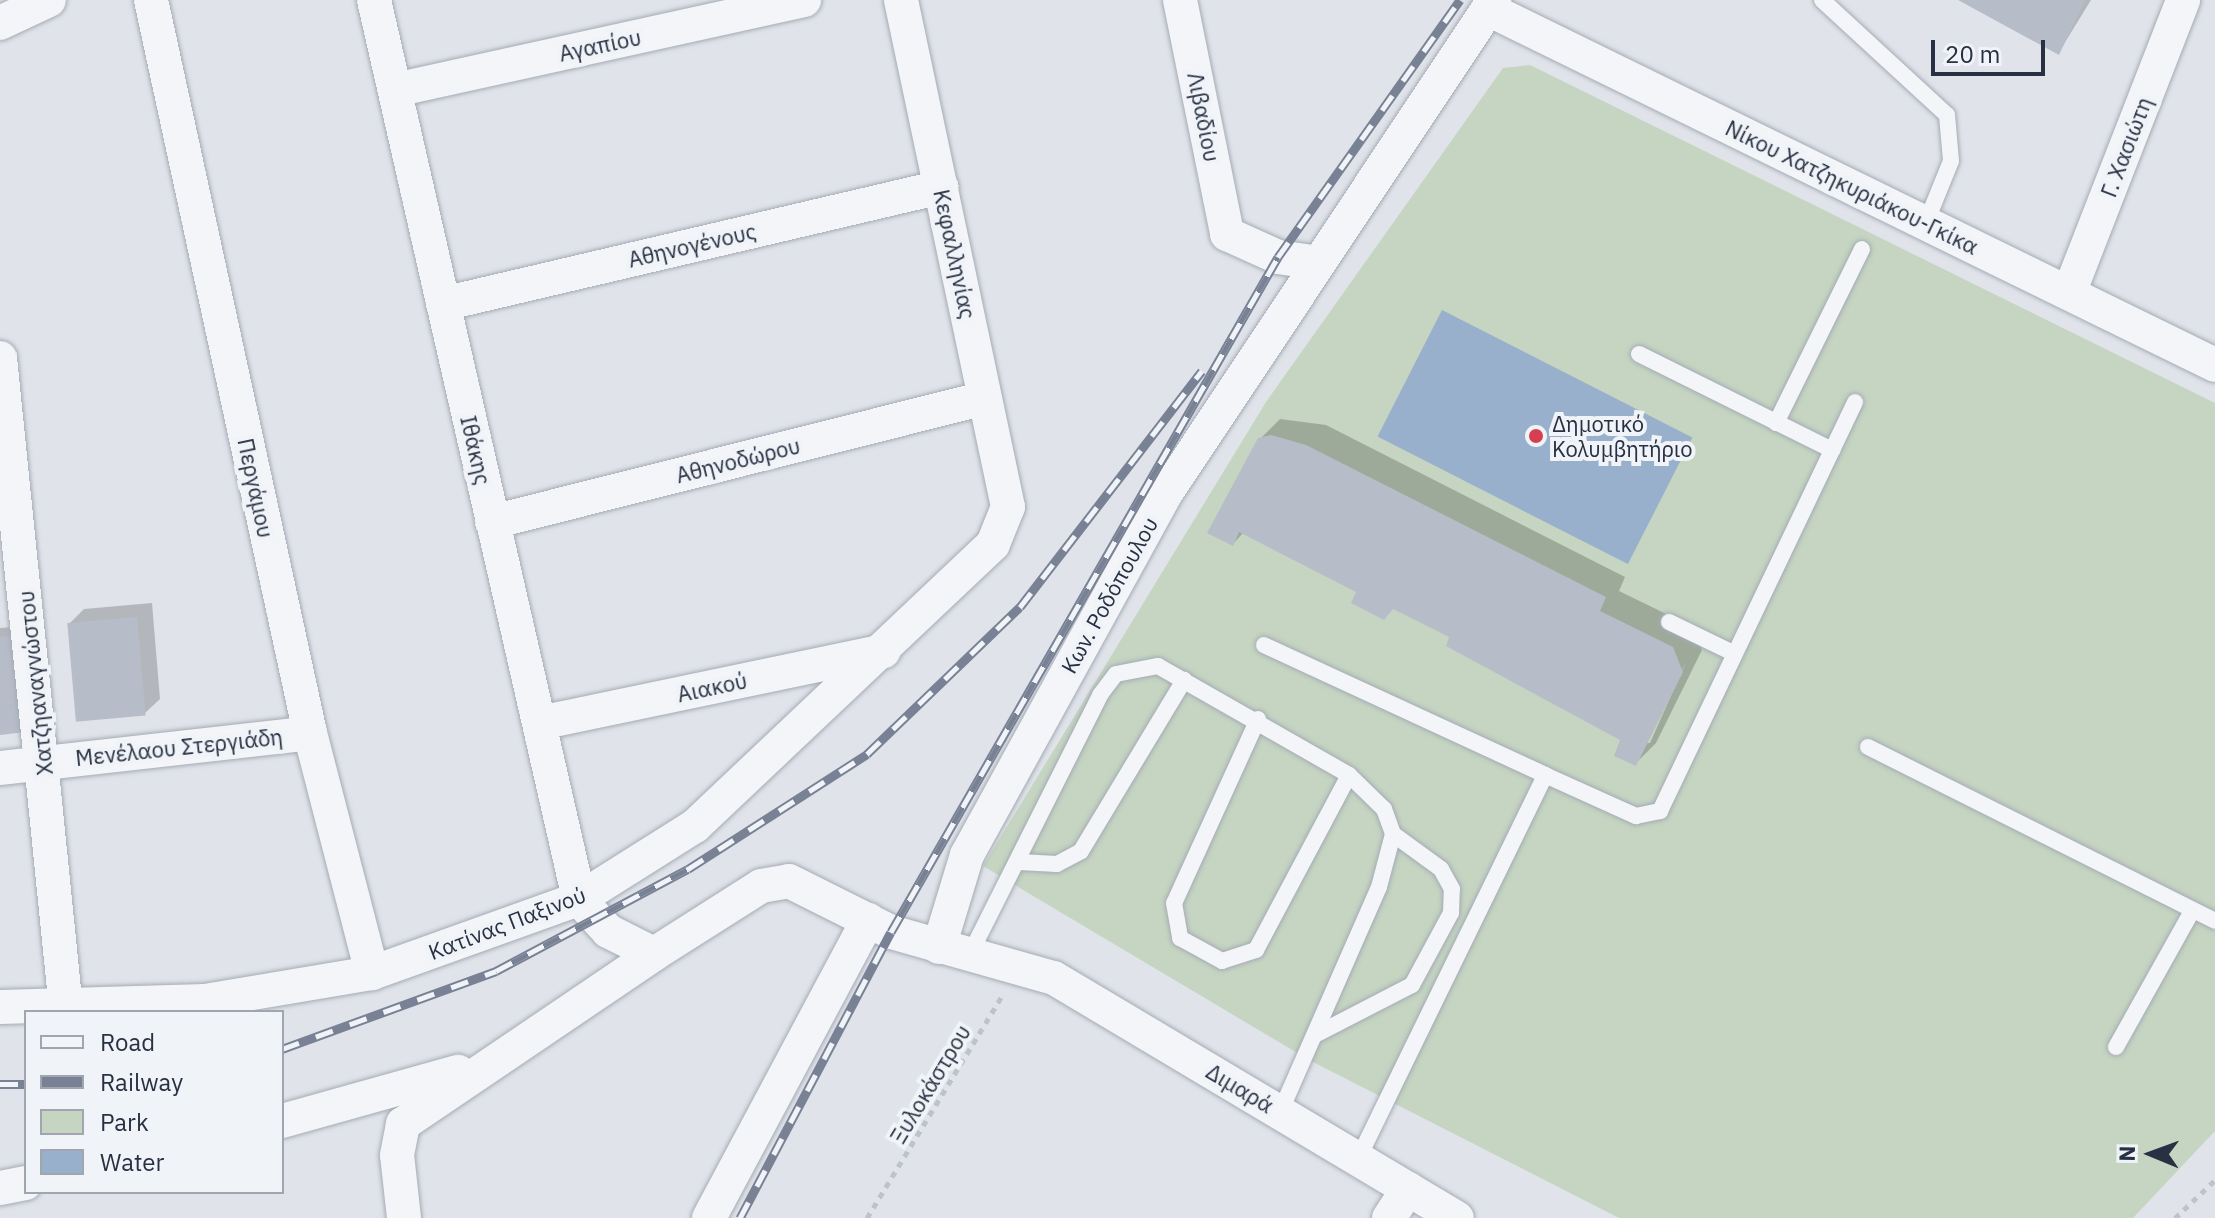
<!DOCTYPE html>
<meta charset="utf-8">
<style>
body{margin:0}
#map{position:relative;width:2215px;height:1218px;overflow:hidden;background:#e0e4ea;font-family:"IBM Plex Sans",sans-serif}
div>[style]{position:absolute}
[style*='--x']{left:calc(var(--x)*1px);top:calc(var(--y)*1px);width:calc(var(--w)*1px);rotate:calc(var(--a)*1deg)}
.green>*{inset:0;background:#c5d5c1}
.water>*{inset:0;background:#99b0cc;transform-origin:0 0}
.shadow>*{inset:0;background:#0003}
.building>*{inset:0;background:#b7bdc8;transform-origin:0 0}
.path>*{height:5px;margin-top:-2.5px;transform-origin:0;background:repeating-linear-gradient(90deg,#bec2c9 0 6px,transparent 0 12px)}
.roads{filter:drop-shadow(0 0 2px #a5abb5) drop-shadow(0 0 2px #a5abb5)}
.lane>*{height:16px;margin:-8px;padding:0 8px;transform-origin:8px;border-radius:8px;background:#f3f5f8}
.street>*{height:34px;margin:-17px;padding:0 17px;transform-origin:17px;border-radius:17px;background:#f3f5f8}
.rail>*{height:9px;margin-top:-4.5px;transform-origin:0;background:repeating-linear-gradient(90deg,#f0f3f7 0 18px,#798295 0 36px);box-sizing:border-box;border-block:2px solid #798295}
.dots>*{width:22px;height:22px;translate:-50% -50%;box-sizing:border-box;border:4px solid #f0f3f7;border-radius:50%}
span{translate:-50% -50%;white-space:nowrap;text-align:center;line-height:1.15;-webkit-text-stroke:8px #f0f3f7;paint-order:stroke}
.street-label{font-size:22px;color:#283143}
.poi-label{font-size:22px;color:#283143}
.left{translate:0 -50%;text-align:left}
.legend{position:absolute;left:24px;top:1010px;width:260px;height:184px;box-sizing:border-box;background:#f0f3f7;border:2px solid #a0a5af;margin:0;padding:10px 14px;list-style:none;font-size:24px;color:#283143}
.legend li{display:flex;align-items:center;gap:16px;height:40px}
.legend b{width:40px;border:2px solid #a0a5af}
.north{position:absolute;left:2111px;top:1114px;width:80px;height:80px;-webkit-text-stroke:6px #f0f3f7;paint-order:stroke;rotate:271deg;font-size:22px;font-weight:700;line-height:32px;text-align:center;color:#283143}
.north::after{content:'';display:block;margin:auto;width:28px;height:36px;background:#283143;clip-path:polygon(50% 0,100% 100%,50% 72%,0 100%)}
.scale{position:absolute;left:1931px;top:40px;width:114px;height:36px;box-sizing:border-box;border:4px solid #283143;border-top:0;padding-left:10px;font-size:24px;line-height:28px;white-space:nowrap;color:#283143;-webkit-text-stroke:6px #f0f3f7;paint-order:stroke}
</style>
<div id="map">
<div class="green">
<div style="clip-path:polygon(1530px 65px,2215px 403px,2215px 1131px,2133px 1218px,1619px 1218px,1309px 1060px,983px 866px,1266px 402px,1503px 68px)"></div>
</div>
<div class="water">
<div style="left:1442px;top:310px;width:281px;height:142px;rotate:27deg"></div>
</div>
<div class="shadow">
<div style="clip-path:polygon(1960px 0,2091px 0,2059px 52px)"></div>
<div style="clip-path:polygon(evenodd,1280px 419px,1326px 425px,1625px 577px,1619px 591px,1693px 627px,1702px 650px,1656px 743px,1636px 763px,1623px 739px,1451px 636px,1244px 532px,1233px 544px,1259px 440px,1280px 419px,1686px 662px,1650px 743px,1645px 743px,1686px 662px)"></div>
<div style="clip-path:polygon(152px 603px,160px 699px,144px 714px,69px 624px,84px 609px)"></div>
<div style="clip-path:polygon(27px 626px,0 733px,0 628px)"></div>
</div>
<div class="building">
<div style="clip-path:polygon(1958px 0,2085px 0,2059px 55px)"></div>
<div style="clip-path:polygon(1271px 435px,1306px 445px,1606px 597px,1600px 611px,1673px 647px,1683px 672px,1636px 766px,1614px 756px,1620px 740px,1446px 646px,1449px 637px,1393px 609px,1384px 620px,1351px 603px,1356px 592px,1239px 532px,1233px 546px,1207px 533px,1258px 438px)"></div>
<div style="left:137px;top:617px;width:99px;height:70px;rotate:85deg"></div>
<div style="clip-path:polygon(18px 635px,26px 732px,0 735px,0 637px)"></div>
</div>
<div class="path">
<div style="--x:867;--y:1218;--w:258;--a:-58.7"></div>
<div style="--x:2175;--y:1218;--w:55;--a:-43.5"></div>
</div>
<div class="roads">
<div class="lane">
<div style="--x:1822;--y:0;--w:170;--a:42.6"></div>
<div style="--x:1947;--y:115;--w:46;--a:85"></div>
<div style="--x:1951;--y:161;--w:67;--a:112"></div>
<div style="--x:1639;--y:354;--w:216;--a:26.4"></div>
<div style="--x:1776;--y:423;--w:194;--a:-63.7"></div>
<div style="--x:1669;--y:622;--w:71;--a:25.8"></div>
<div style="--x:1264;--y:645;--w:310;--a:24.8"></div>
<div style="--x:1258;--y:719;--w:202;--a:114.5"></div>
<div style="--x:1174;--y:903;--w:36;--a:80"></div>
<div style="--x:1180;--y:938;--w:48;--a:28.7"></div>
<div style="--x:1222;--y:961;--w:36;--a:-18"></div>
<div style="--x:1256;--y:950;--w:198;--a:-62"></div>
<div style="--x:1868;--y:747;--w:388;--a:26.6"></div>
<div style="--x:1019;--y:862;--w:38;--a:3"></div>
<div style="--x:1057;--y:864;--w:27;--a:-28"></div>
<div style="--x:1081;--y:851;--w:200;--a:-58.9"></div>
<div style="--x:970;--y:954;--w:290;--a:-63.3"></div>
<div style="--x:1100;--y:695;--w:26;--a:-53"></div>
<div style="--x:1116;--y:674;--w:43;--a:-10.8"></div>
<div style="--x:1158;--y:666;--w:220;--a:29.7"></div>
<div style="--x:1349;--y:775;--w:49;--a:44.2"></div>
<div style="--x:1384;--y:809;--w:27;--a:70"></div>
<div style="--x:1393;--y:834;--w:55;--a:104.8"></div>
<div style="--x:1379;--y:887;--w:246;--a:113.7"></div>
<div style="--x:1317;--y:1034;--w:107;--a:-27.3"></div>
<div style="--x:1412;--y:985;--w:82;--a:-61.6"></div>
<div style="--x:1451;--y:913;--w:24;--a:-88"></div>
<div style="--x:1452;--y:889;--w:23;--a:-119"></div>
<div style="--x:1441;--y:869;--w:59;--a:-143.9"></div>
<div style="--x:2116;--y:1047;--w:156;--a:-60.8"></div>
<div style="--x:1358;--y:1159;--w:427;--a:-64"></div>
<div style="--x:1545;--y:775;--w:100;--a:24.3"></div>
<div style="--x:1636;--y:816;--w:25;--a:-12"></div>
<div style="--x:1660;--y:811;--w:453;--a:-64.5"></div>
</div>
<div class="street">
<div style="--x:151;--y:0;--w:750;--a:77.76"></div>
<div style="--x:310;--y:733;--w:248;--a:75.5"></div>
<div style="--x:374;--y:0;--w:922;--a:77.15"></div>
<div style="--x:579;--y:899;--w:43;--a:47.8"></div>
<div style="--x:608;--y:931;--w:51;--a:26.6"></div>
<div style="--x:654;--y:954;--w:127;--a:-32.4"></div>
<div style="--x:761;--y:886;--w:28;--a:-10"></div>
<div style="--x:789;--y:881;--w:114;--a:26.6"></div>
<div style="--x:891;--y:932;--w:169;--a:15.8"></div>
<div style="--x:1054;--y:978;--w:469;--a:30.8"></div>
<div style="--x:1180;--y:0;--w:239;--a:78.6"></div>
<div style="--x:1227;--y:234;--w:56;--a:24.3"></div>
<div style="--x:1278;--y:257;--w:40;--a:8.5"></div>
<div style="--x:1488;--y:9;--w:809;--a:26.09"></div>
<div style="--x:0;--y:23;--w:54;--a:-25.1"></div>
<div style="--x:395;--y:90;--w:419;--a:-12.4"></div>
<div style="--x:2069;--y:293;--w:314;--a:-68.7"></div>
<div style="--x:443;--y:304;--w:512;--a:-13.22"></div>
<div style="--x:0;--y:358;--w:654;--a:84.21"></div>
<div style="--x:492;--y:522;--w:508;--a:-14.12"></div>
<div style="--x:540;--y:723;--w:351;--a:-11.8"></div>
<div style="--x:0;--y:768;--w:312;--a:-6.4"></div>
<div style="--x:939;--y:947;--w:96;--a:-73.1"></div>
<div style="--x:967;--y:855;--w:417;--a:-61.2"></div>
<div style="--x:1168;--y:490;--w:589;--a:-56.36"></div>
<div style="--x:0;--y:1007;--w:205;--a:-1.7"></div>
<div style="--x:205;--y:1001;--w:169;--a:-9.5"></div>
<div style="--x:372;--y:973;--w:220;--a:-19.7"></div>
<div style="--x:579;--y:899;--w:137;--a:-32.2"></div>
<div style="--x:695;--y:826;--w:410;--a:-43.4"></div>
<div style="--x:993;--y:544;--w:40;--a:-68"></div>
<div style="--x:1008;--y:507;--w:518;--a:-101.92"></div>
<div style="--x:282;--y:1121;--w:183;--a:-15.6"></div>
<div style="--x:0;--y:1188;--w:26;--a:-11"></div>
<div style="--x:404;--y:1218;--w:63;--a:-96.3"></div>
<div style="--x:397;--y:1155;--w:32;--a:-79"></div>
<div style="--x:403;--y:1124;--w:303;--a:-34.1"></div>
<div style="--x:709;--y:1218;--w:338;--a:-61.9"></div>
<div style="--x:1389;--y:1218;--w:35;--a:-57"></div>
</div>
</div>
<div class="rail">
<div style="--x:282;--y:1049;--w:228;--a:-20"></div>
<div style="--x:496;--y:971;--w:217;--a:-28"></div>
<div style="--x:688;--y:869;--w:213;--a:-32.7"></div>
<div style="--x:867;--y:754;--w:212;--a:-43.9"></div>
<div style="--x:1020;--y:607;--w:298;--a:-52.4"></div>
<div style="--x:0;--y:1084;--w:26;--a:0"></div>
<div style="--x:740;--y:1218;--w:323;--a:-62.2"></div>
<div style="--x:891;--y:932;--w:778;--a:-60.17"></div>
<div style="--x:1278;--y:257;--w:315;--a:-54.7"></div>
</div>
<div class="dots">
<div style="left:1536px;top:436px;background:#d73e50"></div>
</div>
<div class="street-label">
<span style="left:600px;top:45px;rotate:-12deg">Αγαπίου</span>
<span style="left:1204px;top:117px;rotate:79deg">Λιβαδίου</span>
<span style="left:2126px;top:147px;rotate:-69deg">Γ. Χασιώτη</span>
<span style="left:1852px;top:187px;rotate:26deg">Νίκου Χατζηκυριάκου-Γκίκα</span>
<span style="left:692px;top:245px;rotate:-13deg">Αθηνογένους</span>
<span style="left:955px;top:254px;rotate:78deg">Κεφαλληνίας</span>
<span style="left:476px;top:450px;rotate:77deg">Ιθάκης</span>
<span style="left:738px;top:460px;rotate:-14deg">Αθηνοδώρου</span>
<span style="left:256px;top:488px;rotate:78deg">Περγάμου</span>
<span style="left:1109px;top:595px;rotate:-61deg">Κων. Ροδόπουλου</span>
<span style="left:35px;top:683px;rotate:-96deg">Χατζηαναγνώστου</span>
<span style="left:712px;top:687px;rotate:-12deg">Αιακού</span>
<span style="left:179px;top:747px;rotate:-6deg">Μενέλαου Στεργιάδη</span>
<span style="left:507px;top:923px;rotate:-21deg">Κατίνας Παξινού</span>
<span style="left:930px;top:1084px;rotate:-59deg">Ξυλοκάστρου</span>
<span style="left:1240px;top:1088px;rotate:31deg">Διμαρά</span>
</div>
<div class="poi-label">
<span class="left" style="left:1552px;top:436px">Δημοτικό<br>Κολυμβητήριο</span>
</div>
<ul class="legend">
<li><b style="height:10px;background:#f3f5f8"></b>Road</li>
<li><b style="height:10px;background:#798295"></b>Railway</li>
<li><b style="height:22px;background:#c5d5c1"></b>Park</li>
<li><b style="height:22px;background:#99b0cc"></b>Water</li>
</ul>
<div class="north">N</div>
<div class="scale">20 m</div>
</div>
